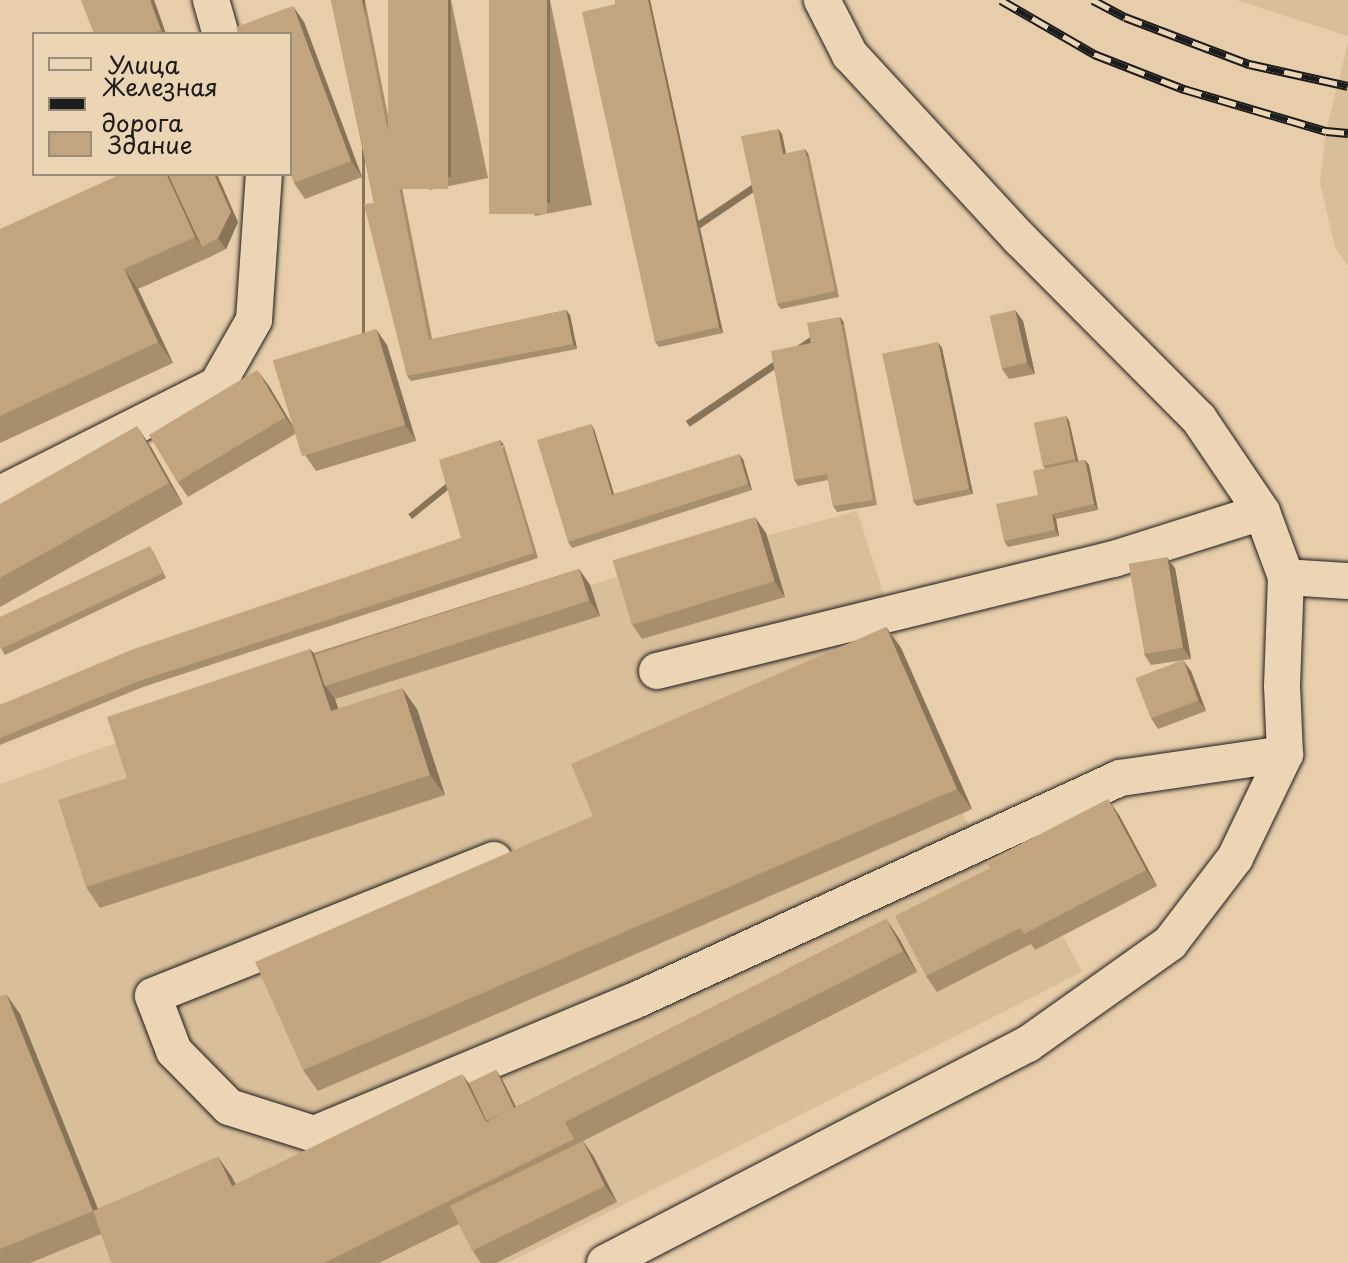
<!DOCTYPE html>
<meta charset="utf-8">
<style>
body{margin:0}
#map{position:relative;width:1348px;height:1263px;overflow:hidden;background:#e7cda9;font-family:"Playpen Sans",sans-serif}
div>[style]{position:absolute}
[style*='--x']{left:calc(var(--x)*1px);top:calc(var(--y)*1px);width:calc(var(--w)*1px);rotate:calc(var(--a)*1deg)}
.built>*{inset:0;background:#d8be99}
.roads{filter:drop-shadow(0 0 2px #1c1c1c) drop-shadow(0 0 2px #1c1c1c)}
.minor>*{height:36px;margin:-18px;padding:0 18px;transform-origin:18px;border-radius:18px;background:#ebd5b4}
.rail>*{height:9px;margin-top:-4.5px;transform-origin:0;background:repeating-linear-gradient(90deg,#ebd5b4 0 18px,#1c1c1c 0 36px);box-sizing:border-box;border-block:2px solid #1c1c1c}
.wall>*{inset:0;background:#a78e6d}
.shaded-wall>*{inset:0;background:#887459;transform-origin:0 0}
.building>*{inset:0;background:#c2a57f;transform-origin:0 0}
span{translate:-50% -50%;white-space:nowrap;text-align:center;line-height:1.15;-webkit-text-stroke:7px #ebd5b4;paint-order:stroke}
.legend{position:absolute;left:32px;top:32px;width:260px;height:144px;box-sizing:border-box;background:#ebd5b4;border:2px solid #988b77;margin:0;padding:10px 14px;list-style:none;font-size:24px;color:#1c1c1c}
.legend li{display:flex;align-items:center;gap:16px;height:40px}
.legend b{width:40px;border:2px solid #988b77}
</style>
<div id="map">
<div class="built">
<div style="clip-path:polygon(1236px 0,1348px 0,1348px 36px)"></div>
<div style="clip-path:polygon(1348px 43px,1348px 266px,1335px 247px,1320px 183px,1326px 131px)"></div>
<div style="clip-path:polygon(857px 511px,901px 648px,972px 809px,963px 814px,997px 877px,1119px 815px,1157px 886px,1063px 936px,1082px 972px,508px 1263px,0 1263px,0 784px,325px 669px,623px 575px)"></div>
</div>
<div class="roads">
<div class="minor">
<div style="--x:211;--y:0;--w:35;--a:74"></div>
<div style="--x:0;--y:494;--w:243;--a:-26.7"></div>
<div style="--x:217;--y:385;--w:75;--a:-60.4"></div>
<div style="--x:254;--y:320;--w:146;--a:-86.1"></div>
<div style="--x:1286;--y:577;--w:62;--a:3.7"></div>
<div style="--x:657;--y:671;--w:471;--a:-13.8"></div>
<div style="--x:1114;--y:559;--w:155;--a:-17.6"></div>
<div style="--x:494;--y:860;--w:367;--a:158.3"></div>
<div style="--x:153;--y:996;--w:59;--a:69.1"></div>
<div style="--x:174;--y:1051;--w:78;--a:45.5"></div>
<div style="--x:229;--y:1107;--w:89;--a:17.6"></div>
<div style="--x:314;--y:1134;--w:347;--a:-22.6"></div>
<div style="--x:634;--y:1001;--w:535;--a:-24.65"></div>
<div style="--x:1120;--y:778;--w:167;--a:-8.3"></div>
<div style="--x:605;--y:1263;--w:476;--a:-27.4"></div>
<div style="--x:1028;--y:1044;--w:174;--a:-35.4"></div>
<div style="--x:1170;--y:943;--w:107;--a:-52.6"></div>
<div style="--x:1235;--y:858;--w:115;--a:-64.3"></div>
<div style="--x:1285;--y:754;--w:68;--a:-92.5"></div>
<div style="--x:1282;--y:686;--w:109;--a:-87.9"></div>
<div style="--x:1286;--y:577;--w:69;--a:-110.3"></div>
<div style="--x:1262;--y:512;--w:112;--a:-124.1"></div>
<div style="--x:1199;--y:419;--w:254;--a:-134.8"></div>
<div style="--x:1020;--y:239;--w:251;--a:-132.7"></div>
<div style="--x:850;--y:55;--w:62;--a:-117"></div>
</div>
</div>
<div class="rail">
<div style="--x:1001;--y:0;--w:108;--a:30.1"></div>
<div style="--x:1094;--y:54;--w:97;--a:21.3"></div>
<div style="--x:1184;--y:89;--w:148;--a:16.5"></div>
<div style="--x:1326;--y:131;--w:22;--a:5"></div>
<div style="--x:1093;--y:0;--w:36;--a:28"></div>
<div style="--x:1125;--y:17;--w:133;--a:20.8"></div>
<div style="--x:1249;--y:64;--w:101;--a:12.5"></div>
</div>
<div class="wall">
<div style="clip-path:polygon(154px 0,166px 34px,94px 34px)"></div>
<div style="clip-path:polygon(331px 0,365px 0,432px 339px,566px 310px,570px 315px,577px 349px,411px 381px,407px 376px,374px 203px)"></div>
<div style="clip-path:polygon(388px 0,451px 0,488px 178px,430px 190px,426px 185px)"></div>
<div style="clip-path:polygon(489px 0,550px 0,592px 205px,535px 216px,532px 210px)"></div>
<div style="clip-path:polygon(615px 0,650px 0,723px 333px,659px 347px,655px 342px)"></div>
<div style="clip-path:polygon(304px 22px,362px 177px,305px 199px,294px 183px)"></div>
<div style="clip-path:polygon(778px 129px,782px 134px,786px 153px,809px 155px,839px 297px,781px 309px,777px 304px)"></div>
<div style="clip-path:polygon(238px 222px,226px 249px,210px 257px,138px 289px,173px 363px,0 443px,0 229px)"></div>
<div style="clip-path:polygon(1015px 310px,1023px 321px,1035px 374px,1009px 379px,1002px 369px)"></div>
<div style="clip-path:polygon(840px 317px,844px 323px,877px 505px,837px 512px,833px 506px,828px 480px,798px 486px,794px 480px,811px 343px)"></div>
<div style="clip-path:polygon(387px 345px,416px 441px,316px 471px,305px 455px)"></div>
<div style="clip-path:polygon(942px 348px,973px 494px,917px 506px,913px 501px)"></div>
<div style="clip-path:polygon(269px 386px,297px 433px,188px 497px,177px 481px)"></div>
<div style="clip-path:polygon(1066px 416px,1069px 421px,1078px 461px,1085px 460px,1089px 465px,1098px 510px,1056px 519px,1059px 536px,1008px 547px,1004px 541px,1038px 495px,1045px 468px,1043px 466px)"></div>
<div style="clip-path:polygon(594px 429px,614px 494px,743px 459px,752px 490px,572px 548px,568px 542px)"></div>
<div style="clip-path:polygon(504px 445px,538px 558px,143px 687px,0 745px,0 705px,461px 538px)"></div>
<div style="clip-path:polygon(151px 447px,183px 504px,0 607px,0 504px)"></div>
<div style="clip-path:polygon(766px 533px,785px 597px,642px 639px,631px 623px)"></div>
<div style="clip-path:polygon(153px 551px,166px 578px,5px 655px,0 647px)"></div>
<div style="clip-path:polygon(1175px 568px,1191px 659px,1151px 665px,1144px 654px)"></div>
<div style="clip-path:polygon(579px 569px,590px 585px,600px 616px,335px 699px,338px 709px,417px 709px,445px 795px,100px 908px,86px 887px,127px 778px,310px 649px,314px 653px)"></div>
<div style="clip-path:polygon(886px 627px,901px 648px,972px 809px,318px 1091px,303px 1070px)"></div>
<div style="clip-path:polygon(1191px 671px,1206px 711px,1158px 729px,1151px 718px)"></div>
<div style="clip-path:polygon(1119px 815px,1157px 886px,1035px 950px,1031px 944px,937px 992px,926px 976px)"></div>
<div style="clip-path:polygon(886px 919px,900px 940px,917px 972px,583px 1141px,594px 1157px,617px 1202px,496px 1263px,481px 1263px,474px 1253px,459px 1224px,379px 1263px,112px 1263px,101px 1234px,30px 1263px,0 1263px,0 996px,20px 1014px,98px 1209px,218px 1157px,236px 1184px,469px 1084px,496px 1070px,503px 1081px,516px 1107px)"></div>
</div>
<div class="shaded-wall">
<div style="clip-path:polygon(150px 0,154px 0,166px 34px,164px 34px,161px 30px)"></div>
<div style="left:362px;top:0;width:3px;height:347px"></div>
<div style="left:448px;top:0;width:3px;height:177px"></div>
<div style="left:547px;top:0;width:3px;height:203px"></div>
<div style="clip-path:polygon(648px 0,650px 0,723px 333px,719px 327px)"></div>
<div style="clip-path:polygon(293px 6px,304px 22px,362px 177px,351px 161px)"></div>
<div style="clip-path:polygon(778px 129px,782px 134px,787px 159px,783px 154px)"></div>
<div style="left:805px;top:149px;width:7px;height:145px;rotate:56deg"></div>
<div style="clip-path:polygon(166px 174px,169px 174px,202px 247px,195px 237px)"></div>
<div style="clip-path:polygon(214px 174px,217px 174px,238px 222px,226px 249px,218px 238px)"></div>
<div style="clip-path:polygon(124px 269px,138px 289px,173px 363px,158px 342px)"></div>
<div style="clip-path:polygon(566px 310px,570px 315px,577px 349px,573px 344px)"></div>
<div style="clip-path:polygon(1015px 310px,1023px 321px,1035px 374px,1027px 363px)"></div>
<div style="left:840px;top:317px;width:7px;height:186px;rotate:56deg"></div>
<div style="clip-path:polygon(376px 329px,387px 345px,416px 441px,405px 425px)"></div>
<div style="clip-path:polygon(938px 342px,942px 348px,973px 494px,969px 489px)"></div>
<div style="clip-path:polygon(257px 370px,269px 386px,297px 433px,285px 417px)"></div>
<div style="clip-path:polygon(1066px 416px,1069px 421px,1079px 464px,1075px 459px)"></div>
<div style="clip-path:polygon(591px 424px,594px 429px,616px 501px,612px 495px)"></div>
<div style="clip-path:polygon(137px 426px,151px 447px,183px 504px,169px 483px)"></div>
<div style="left:500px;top:440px;width:6px;height:118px;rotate:51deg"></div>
<div style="clip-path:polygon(739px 454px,743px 459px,752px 490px,748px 484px)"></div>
<div style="clip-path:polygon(1085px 460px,1089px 465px,1098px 510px,1094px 504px)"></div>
<div style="clip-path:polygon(1052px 514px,1056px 519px,1059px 536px,1055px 530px)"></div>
<div style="clip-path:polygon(755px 517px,766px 533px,785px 597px,774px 581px)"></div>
<div style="clip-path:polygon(1167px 557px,1175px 568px,1191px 659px,1183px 648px)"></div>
<div style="clip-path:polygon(579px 569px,590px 585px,600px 616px,589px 600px)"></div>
<div style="clip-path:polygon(886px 627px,901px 648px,972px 809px,957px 789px)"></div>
<div style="clip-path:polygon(310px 649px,325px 669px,324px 684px,335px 699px,346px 732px,331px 711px)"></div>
<div style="clip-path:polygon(1183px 660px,1191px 671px,1206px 711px,1198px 700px)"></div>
<div style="clip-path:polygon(402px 688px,417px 709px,445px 795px,430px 775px)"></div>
<div style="clip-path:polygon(1108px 799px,1119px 815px,1157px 886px,1146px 870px)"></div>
<div style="clip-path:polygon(886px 919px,900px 940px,917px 972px,903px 951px)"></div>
<div style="clip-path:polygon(6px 994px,20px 1014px,107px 1232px,93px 1211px)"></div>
<div style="clip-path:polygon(496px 1070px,503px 1081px,527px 1129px,520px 1119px)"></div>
<div style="clip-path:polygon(462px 1074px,477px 1094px,495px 1131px,486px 1122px)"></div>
<div style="clip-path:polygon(583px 1141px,594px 1157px,617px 1202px,605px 1186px)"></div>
<div style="clip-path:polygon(218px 1157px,232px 1177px,246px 1206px,232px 1186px)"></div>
</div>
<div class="building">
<div style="clip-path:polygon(81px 0,150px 0,161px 30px,150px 34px,94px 34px)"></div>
<div style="clip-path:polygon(331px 0,362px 0,429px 340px,566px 310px,573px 344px,407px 376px,364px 204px,374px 203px)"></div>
<div style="left:388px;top:0;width:60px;height:189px"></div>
<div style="left:489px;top:0;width:58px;height:214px"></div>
<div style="clip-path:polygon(615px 0,648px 0,719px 327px,655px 342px,582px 12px,616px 4px)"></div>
<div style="clip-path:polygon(293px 6px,351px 161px,294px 183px,290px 172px,290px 34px,238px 34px,236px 27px)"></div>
<div style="clip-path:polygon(778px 129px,783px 154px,805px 149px,835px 291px,777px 304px,741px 136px)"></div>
<div style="clip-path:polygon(121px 174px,166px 174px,195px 237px,124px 269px,158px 342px,0 416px,0 229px)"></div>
<div style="clip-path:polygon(168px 174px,214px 174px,231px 212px,218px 238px,202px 247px)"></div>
<div style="left:1015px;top:310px;width:54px;height:26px;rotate:77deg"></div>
<div style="clip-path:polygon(840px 317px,873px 500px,833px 506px,827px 474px,794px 480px,771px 351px,811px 343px,807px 323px)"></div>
<div style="left:376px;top:329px;width:100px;height:108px;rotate:73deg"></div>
<div style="left:938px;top:342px;width:150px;height:57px;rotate:78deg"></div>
<div style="left:257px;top:370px;width:55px;height:126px;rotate:59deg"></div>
<div style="left:1066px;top:416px;width:44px;height:33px;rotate:78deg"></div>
<div style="clip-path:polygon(591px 424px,612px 495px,739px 454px,748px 484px,568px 542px,537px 440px)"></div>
<div style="clip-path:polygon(137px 426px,169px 483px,0 578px,0 504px)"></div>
<div style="clip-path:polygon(500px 440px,534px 553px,139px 681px,0 738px,0 705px,131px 650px,461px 538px,439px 460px)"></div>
<div style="clip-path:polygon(1085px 460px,1094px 504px,1052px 514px,1055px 530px,1004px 541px,996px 504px,1038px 495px,1033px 471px)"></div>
<div style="left:755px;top:517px;width:67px;height:149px;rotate:73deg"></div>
<div style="clip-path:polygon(150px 546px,163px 573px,1px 649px,0 647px,0 617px)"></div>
<div style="left:1167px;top:557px;width:92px;height:39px;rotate:80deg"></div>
<div style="left:579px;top:569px;width:33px;height:278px;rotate:72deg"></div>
<div style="clip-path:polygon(886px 627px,957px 789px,303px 1070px,255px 962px,593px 816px,571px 764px)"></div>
<div style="clip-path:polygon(310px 649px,331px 711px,402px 688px,430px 775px,86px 887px,58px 800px,127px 778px,107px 717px)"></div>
<div style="left:1183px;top:660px;width:43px;height:51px;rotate:69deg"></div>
<div style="clip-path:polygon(1108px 799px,1146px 870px,1024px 934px,1020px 928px,926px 976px,895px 916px,990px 868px,986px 862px)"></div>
<div style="clip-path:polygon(886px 919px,903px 951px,565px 1122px,574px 1139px,324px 1263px,112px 1263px,93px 1211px,218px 1157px,232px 1186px,462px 1074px,486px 1122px)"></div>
<div style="clip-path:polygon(6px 994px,93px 1211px,0 1249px,0 996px)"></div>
<div style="left:496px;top:1070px;width:42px;height:30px;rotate:65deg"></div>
<div style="left:583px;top:1141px;width:50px;height:148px;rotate:64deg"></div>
</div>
<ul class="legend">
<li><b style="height:10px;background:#ebd5b4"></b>Улица</li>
<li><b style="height:10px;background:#1c1c1c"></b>Железная дорога</li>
<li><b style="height:22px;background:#c2a57f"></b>Здание</li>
</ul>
</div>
